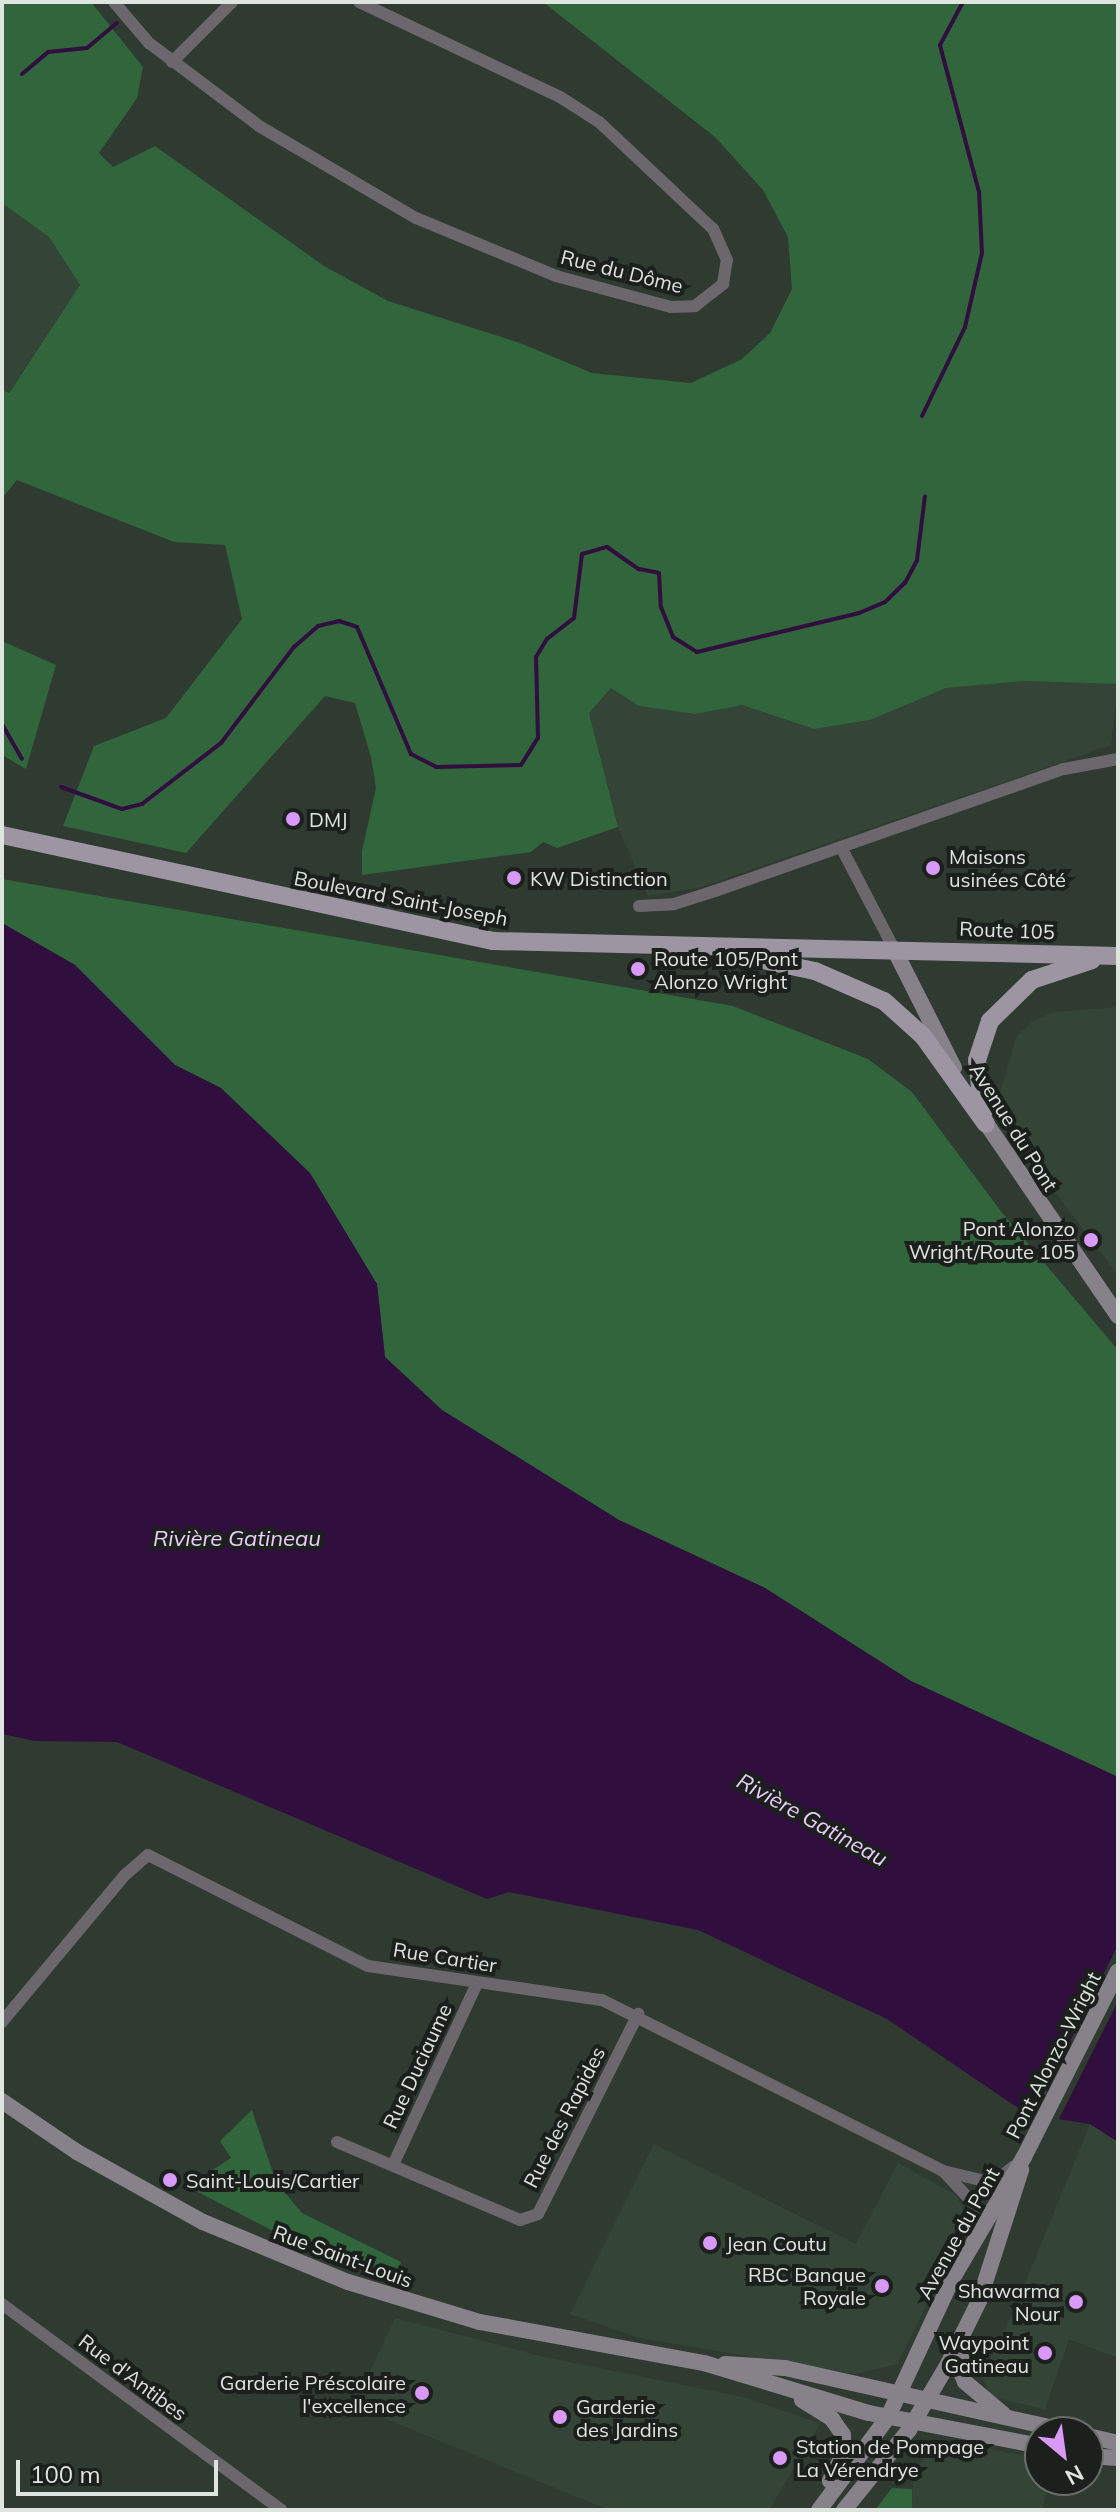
<!DOCTYPE html>
<meta charset="utf-8">
<style>
body{margin:0}
#map{position:relative;width:1120px;height:2512px;overflow:hidden;background:#2f3b31;font-family:Mulish,sans-serif}
div>[style]{position:absolute}
[style*='--x']{left:calc(var(--x)*1px);top:calc(var(--y)*1px);width:calc(var(--w)*1px);rotate:calc(var(--a)*1deg)}
.built>*{inset:0;background:#344537}
.green>*{inset:0;background:#31653c}
.water>*{inset:0;background:#300f3e}
.pier>*{inset:0;background:#2f3b31}
.stream>*{height:4px;margin:-2px;padding:0 2px;transform-origin:2px;border-radius:2px;background:#300f3e}
.minor>*{height:12px;margin:-6px;padding:0 6px;transform-origin:6px;border-radius:6px;background:#6b676d}
.secondary>*{height:16px;margin:-8px;padding:0 8px;transform-origin:8px;border-radius:8px;background:#87818a}
.primary>*{height:18px;margin:-9px;padding:0 9px;transform-origin:9px;border-radius:9px;background:#9d95a1}
.dots>*{width:22px;height:22px;translate:-50% -50%;box-sizing:border-box;border:4px solid #1b201c;border-radius:50%}
span{translate:-50% -50%;white-space:nowrap;text-align:center;line-height:1.15;-webkit-text-stroke:8px #1b201c;paint-order:stroke}
.street-label{font-size:20px;color:#dde5de}
.poi-label{font-size:20px;color:#dde5de}
.left{translate:0 -50%;text-align:left}
.right{translate:-100% -50%;text-align:right}
.water-label{font-size:22px;color:#ecccfc;font-style:italic}
.frame{position:absolute;inset:0;border:4px solid #dde5de;pointer-events:none}
.north{position:absolute;left:1024px;top:2416px;width:80px;height:80px;box-sizing:border-box;background:#1b201c;border:2px solid #696f6a;border-radius:50%;rotate:151deg;font-size:22px;font-weight:700;line-height:32px;text-align:center;color:#dde5de}
.north::after{content:'';display:block;margin:auto;width:28px;height:36px;background:#d99af7;clip-path:polygon(50% 0,100% 100%,50% 72%,0 100%)}
.scale{position:absolute;left:16px;top:2460px;width:202px;height:36px;box-sizing:border-box;border:4px solid #dde5de;border-top:0;padding-left:10px;font-size:24px;line-height:28px;white-space:nowrap;color:#dde5de;-webkit-text-stroke:6px #1b201c;paint-order:stroke}
</style>
<div id="map">
<div class="built">
<div style="clip-path:polygon(2px 203px,49px 237px,80px 285px,8px 393px,2px 390px)"></div>
<div style="clip-path:polygon(1024px 681px,1118px 684px,1111px 745px,701px 887px,648px 896px,618px 827px,589px 712px,611px 688px,695px 714px,741px 705px,814px 729px,870px 720px,946px 688px)"></div>
<div style="clip-path:polygon(1118px 1007px,1118px 1275px,1029px 1158px,1002px 1110px,1001px 1090px,1016px 1037px,1033px 1021px,1053px 1012px)"></div>
<div style="clip-path:polygon(1090px 2124px,1118px 2142px,1118px 2358px,1069px 2339px,1045px 2409px,992px 2397px,981px 2376px,1013px 2313px)"></div>
<div style="clip-path:polygon(654px 2144px,856px 2244px,898px 2163px,956px 2195px,969px 2220px,897px 2364px,855px 2374px,640px 2338px,570px 2314px)"></div>
<div style="clip-path:polygon(395px 2318px,544px 2357px,747px 2398px,820px 2424px,769px 2510px,609px 2510px,354px 2406px)"></div>
<div style="clip-path:polygon(951px 2441px,1040px 2459px,1040px 2480px,1050px 2480px,1042px 2510px,912px 2510px,913px 2484px,928px 2446px)"></div>
</div>
<div class="green">
<div style="clip-path:polygon(2px 2px,91px 2px,143px 67px,137px 98px,99px 153px,113px 167px,155px 146px,324px 266px,388px 301px,520px 343px,592px 373px,691px 383px,742px 359px,770px 333px,792px 289px,788px 237px,763px 190px,715px 137px,543px 2px,1118px 2px,1118px 684px,1024px 681px,946px 688px,870px 720px,814px 729px,742px 705px,695px 714px,639px 706px,611px 688px,589px 713px,618px 827px,557px 848px,543px 842px,531px 852px,362px 875px,362px 851px,376px 788px,371px 757px,355px 703px,325px 696px,186px 853px,63px 826px,94px 746px,166px 718px,242px 619px,225px 545px,174px 542px,17px 480px,2px 498px,2px 390px,9px 393px,80px 285px,49px 237px,2px 203px)"></div>
<div style="clip-path:polygon(2px 641px,56px 665px,26px 769px,2px 755px)"></div>
<div style="clip-path:polygon(2px 879px,733px 1006px,868px 1059px,912px 1092px,1003px 1214px,1118px 1350px,1118px 1777px,911px 1681px,765px 1588px,619px 1520px,442px 1410px,385px 1357px,377px 1284px,221px 1088px,175px 1065px,75px 965px,2px 923px)"></div>
<div style="clip-path:polygon(252px 2110px,276px 2182px,302px 2213px,401px 2262px,398px 2274px,355px 2263px,275px 2232px,198px 2192px,211px 2171px,231px 2158px,220px 2141px)"></div>
<div style="clip-path:polygon(892px 2488px,912px 2489px,912px 2510px,875px 2510px)"></div>
</div>
<div class="water">
<div style="clip-path:polygon(2px 923px,75px 965px,175px 1065px,221px 1088px,310px 1173px,377px 1284px,385px 1357px,442px 1410px,619px 1520px,765px 1588px,911px 1681px,1118px 1777px,1118px 2142px,1090px 2124px,1027px 2114px,887px 2019px,698px 1930px,509px 1892px,487px 1899px,117px 1742px,35px 1741px,2px 1734px)"></div>
</div>
<div class="pier">
<div style="clip-path:polygon(1118px 1945px,1118px 2001px,1057px 2123px,1031px 2119px)"></div>
</div>
<div class="stream">
<div style="--x:22;--y:74;--w:34;--a:-40"></div>
<div style="--x:48;--y:52;--w:39;--a:-6"></div>
<div style="--x:87;--y:48;--w:39;--a:-40"></div>
<div style="--x:922;--y:416;--w:99;--a:-64.2"></div>
<div style="--x:965;--y:327;--w:76;--a:-77.1"></div>
<div style="--x:982;--y:253;--w:61;--a:-92.8"></div>
<div style="--x:979;--y:192;--w:152;--a:-104.9"></div>
<div style="--x:940;--y:45;--w:49;--a:-61.9"></div>
<div style="--x:2;--y:724;--w:40;--a:60.3"></div>
<div style="--x:61;--y:787;--w:65;--a:19.8"></div>
<div style="--x:122;--y:809;--w:21;--a:-14"></div>
<div style="--x:142;--y:804;--w:100;--a:-37.7"></div>
<div style="--x:221;--y:743;--w:121;--a:-52.8"></div>
<div style="--x:294;--y:647;--w:32;--a:-41"></div>
<div style="--x:318;--y:626;--w:22;--a:-13"></div>
<div style="--x:339;--y:621;--w:19;--a:18"></div>
<div style="--x:357;--y:627;--w:138;--a:67"></div>
<div style="--x:411;--y:754;--w:28;--a:27"></div>
<div style="--x:436;--y:767;--w:85;--a:-1.3"></div>
<div style="--x:521;--y:765;--w:32;--a:-58"></div>
<div style="--x:538;--y:738;--w:81;--a:-91.4"></div>
<div style="--x:536;--y:657;--w:21;--a:-59"></div>
<div style="--x:547;--y:639;--w:34;--a:-38"></div>
<div style="--x:574;--y:618;--w:64;--a:-82.9"></div>
<div style="--x:582;--y:554;--w:26;--a:-16"></div>
<div style="--x:607;--y:547;--w:39;--a:35"></div>
<div style="--x:639;--y:569;--w:20;--a:11"></div>
<div style="--x:659;--y:573;--w:34;--a:87"></div>
<div style="--x:661;--y:607;--w:32;--a:68"></div>
<div style="--x:673;--y:637;--w:28;--a:32"></div>
<div style="--x:697;--y:652;--w:167;--a:-13.5"></div>
<div style="--x:859;--y:613;--w:28;--a:-23"></div>
<div style="--x:885;--y:602;--w:28;--a:-44"></div>
<div style="--x:905;--y:583;--w:26;--a:-62"></div>
<div style="--x:917;--y:560;--w:64;--a:-82.9"></div>
</div>
<div class="minor">
<div style="--x:114;--y:2;--w:54;--a:49.5"></div>
<div style="--x:149;--y:43;--w:138;--a:37"></div>
<div style="--x:259;--y:126;--w:182;--a:30.4"></div>
<div style="--x:416;--y:218;--w:152;--a:22.5"></div>
<div style="--x:556;--y:276;--w:119;--a:15.1"></div>
<div style="--x:671;--y:307;--w:24;--a:-2"></div>
<div style="--x:695;--y:306;--w:36;--a:-38"></div>
<div style="--x:723;--y:284;--w:24;--a:-81"></div>
<div style="--x:727;--y:260;--w:34;--a:-114"></div>
<div style="--x:713;--y:229;--w:156;--a:-136.8"></div>
<div style="--x:599;--y:122;--w:46;--a:-147.3"></div>
<div style="--x:560;--y:97;--w:222;--a:-154.7"></div>
<div style="--x:172;--y:62;--w:85;--a:-45"></div>
<div style="--x:841;--y:847;--w:115;--a:62.5"></div>
<div style="--x:639;--y:906;--w:35;--a:-3"></div>
<div style="--x:674;--y:904;--w:43;--a:-17.6"></div>
<div style="--x:715;--y:891;--w:370;--a:-19.3"></div>
<div style="--x:1064;--y:769;--w:55;--a:-10.5"></div>
<div style="--x:2;--y:2022;--w:192;--a:-50.1"></div>
<div style="--x:125;--y:1875;--w:30;--a:-41"></div>
<div style="--x:148;--y:1855;--w:246;--a:26.8"></div>
<div style="--x:368;--y:1966;--w:236;--a:8.3"></div>
<div style="--x:602;--y:2000;--w:381;--a:26.6"></div>
<div style="--x:943;--y:2171;--w:51;--a:13.5"></div>
<div style="--x:993;--y:2183;--w:26;--a:-39"></div>
<div style="--x:337;--y:2142;--w:199;--a:23.1"></div>
<div style="--x:520;--y:2220;--w:19;--a:-18"></div>
<div style="--x:538;--y:2214;--w:224;--a:-63.4"></div>
<div style="--x:393;--y:2165;--w:200;--a:-65.2"></div>
<div style="--x:945;--y:2173;--w:41;--a:47"></div>
<div style="--x:973;--y:2203;--w:32;--a:86"></div>
<div style="--x:2;--y:2304;--w:347;--a:36.4"></div>
</div>
<div class="secondary">
<div style="--x:894;--y:949;--w:133;--a:63.2"></div>
<div style="--x:979;--y:1113;--w:246;--a:55.6"></div>
<div style="--x:2;--y:2101;--w:91;--a:34.2"></div>
<div style="--x:77;--y:2152;--w:144;--a:29.1"></div>
<div style="--x:203;--y:2222;--w:157;--a:22.5"></div>
<div style="--x:348;--y:2282;--w:138;--a:16.9"></div>
<div style="--x:480;--y:2322;--w:228;--a:10.4"></div>
<div style="--x:704;--y:2363;--w:172;--a:16.9"></div>
<div style="--x:869;--y:2413;--w:174;--a:10.9"></div>
<div style="--x:965;--y:2345;--w:25;--a:101"></div>
<div style="--x:960;--y:2370;--w:13;--a:67"></div>
<div style="--x:965;--y:2382;--w:50;--a:40.1"></div>
<div style="--x:725;--y:2364;--w:60;--a:3.8"></div>
<div style="--x:785;--y:2368;--w:294;--a:12.6"></div>
<div style="--x:802;--y:2400;--w:36;--a:32"></div>
<div style="--x:832;--y:2419;--w:19;--a:55"></div>
<div style="--x:843;--y:2435;--w:20;--a:90"></div>
<div style="--x:843;--y:2455;--w:29;--a:117"></div>
<div style="--x:1088;--y:2436;--w:31;--a:13"></div>
<div style="--x:1088;--y:2456;--w:30;--a:4"></div>
<div style="--x:819;--y:2510;--w:116;--a:-53.4"></div>
<div style="--x:888;--y:2417;--w:150;--a:-65.1"></div>
<div style="--x:951;--y:2281;--w:144;--a:-59.5"></div>
<div style="--x:1024;--y:2157;--w:208;--a:-63.2"></div>
<div style="--x:844;--y:2510;--w:103;--a:-50.9"></div>
<div style="--x:909;--y:2430;--w:77;--a:-59.4"></div>
<div style="--x:948;--y:2364;--w:70;--a:-63.8"></div>
<div style="--x:979;--y:2301;--w:138;--a:-72.2"></div>
</div>
<div class="primary">
<div style="--x:2;--y:835;--w:502;--a:12.18"></div>
<div style="--x:493;--y:941;--w:625;--a:1.37"></div>
<div style="--x:749;--y:957;--w:67;--a:12"></div>
<div style="--x:815;--y:971;--w:75;--a:23.5"></div>
<div style="--x:884;--y:1001;--w:52;--a:41.9"></div>
<div style="--x:923;--y:1036;--w:108;--a:54.4"></div>
<div style="--x:983;--y:1114;--w:54;--a:-96.3"></div>
<div style="--x:977;--y:1060;--w:41;--a:-71.6"></div>
<div style="--x:990;--y:1021;--w:59;--a:-44.3"></div>
<div style="--x:1032;--y:980;--w:63;--a:-18.4"></div>
</div>
<div class="dots">
<div style="left:293px;top:819px;background:#d99af7"></div>
<div style="left:933px;top:868px;background:#d99af7"></div>
<div style="left:514px;top:878px;background:#d99af7"></div>
<div style="left:638px;top:969px;background:#d99af7"></div>
<div style="left:1091px;top:1240px;background:#d99af7"></div>
<div style="left:170px;top:2180px;background:#d99af7"></div>
<div style="left:710px;top:2243px;background:#d99af7"></div>
<div style="left:882px;top:2286px;background:#d99af7"></div>
<div style="left:1076px;top:2302px;background:#d99af7"></div>
<div style="left:1045px;top:2353px;background:#d99af7"></div>
<div style="left:422px;top:2393px;background:#d99af7"></div>
<div style="left:560px;top:2417px;background:#d99af7"></div>
<div style="left:780px;top:2458px;background:#d99af7"></div>
</div>
<div class="street-label">
<span style="left:622px;top:271px;rotate:14deg">Rue du Dôme</span>
<span style="left:401px;top:898px;rotate:11deg">Boulevard Saint-Joseph</span>
<span style="left:1007px;top:930px;rotate:2deg">Route 105</span>
<span style="left:1014px;top:1127px;rotate:58deg">Avenue du Pont</span>
<span style="left:445px;top:1957px;rotate:9deg">Rue Cartier</span>
<span style="left:1053px;top:2055px;rotate:-63deg">Pont Alonzo-Wright</span>
<span style="left:417px;top:2066px;rotate:-65deg">Rue Duciaume</span>
<span style="left:564px;top:2117px;rotate:-63deg">Rue des Rapides</span>
<span style="left:958px;top:2233px;rotate:-61deg">Avenue du Pont</span>
<span style="left:343px;top:2256px;rotate:20deg">Rue Saint-Louis</span>
<span style="left:133px;top:2377px;rotate:37deg">Rue d'Antibes</span>
</div>
<div class="poi-label">
<span class="left" style="left:309px;top:819px">DMJ</span>
<span class="left" style="left:949px;top:868px">Maisons<br>usinées Côté</span>
<span class="left" style="left:530px;top:878px">KW Distinction</span>
<span class="left" style="left:654px;top:970px">Route 105/Pont<br>Alonzo Wright</span>
<span class="right" style="left:1075px;top:1240px">Pont Alonzo<br>Wright/Route 105</span>
<span class="left" style="left:186px;top:2180px">Saint-Louis/Cartier</span>
<span class="left" style="left:726px;top:2243px">Jean Coutu</span>
<span class="right" style="left:866px;top:2286px">RBC Banque<br>Royale</span>
<span class="right" style="left:1060px;top:2302px">Shawarma<br>Nour</span>
<span class="right" style="left:1029px;top:2354px">Waypoint<br>Gatineau</span>
<span class="right" style="left:406px;top:2394px">Garderie Préscolaire<br>l'excellence</span>
<span class="left" style="left:576px;top:2418px">Garderie<br>des Jardins</span>
<span class="left" style="left:796px;top:2458px">Station de Pompage<br>La Vérendrye</span>
</div>
<div class="water-label">
<span style="left:237px;top:1539px">Rivière Gatineau</span>
<span style="left:812px;top:1820px;rotate:29deg">Rivière Gatineau</span>
</div>
<div class="frame"></div>
<div class="north">N</div>
<div class="scale">100 m</div>
</div>
